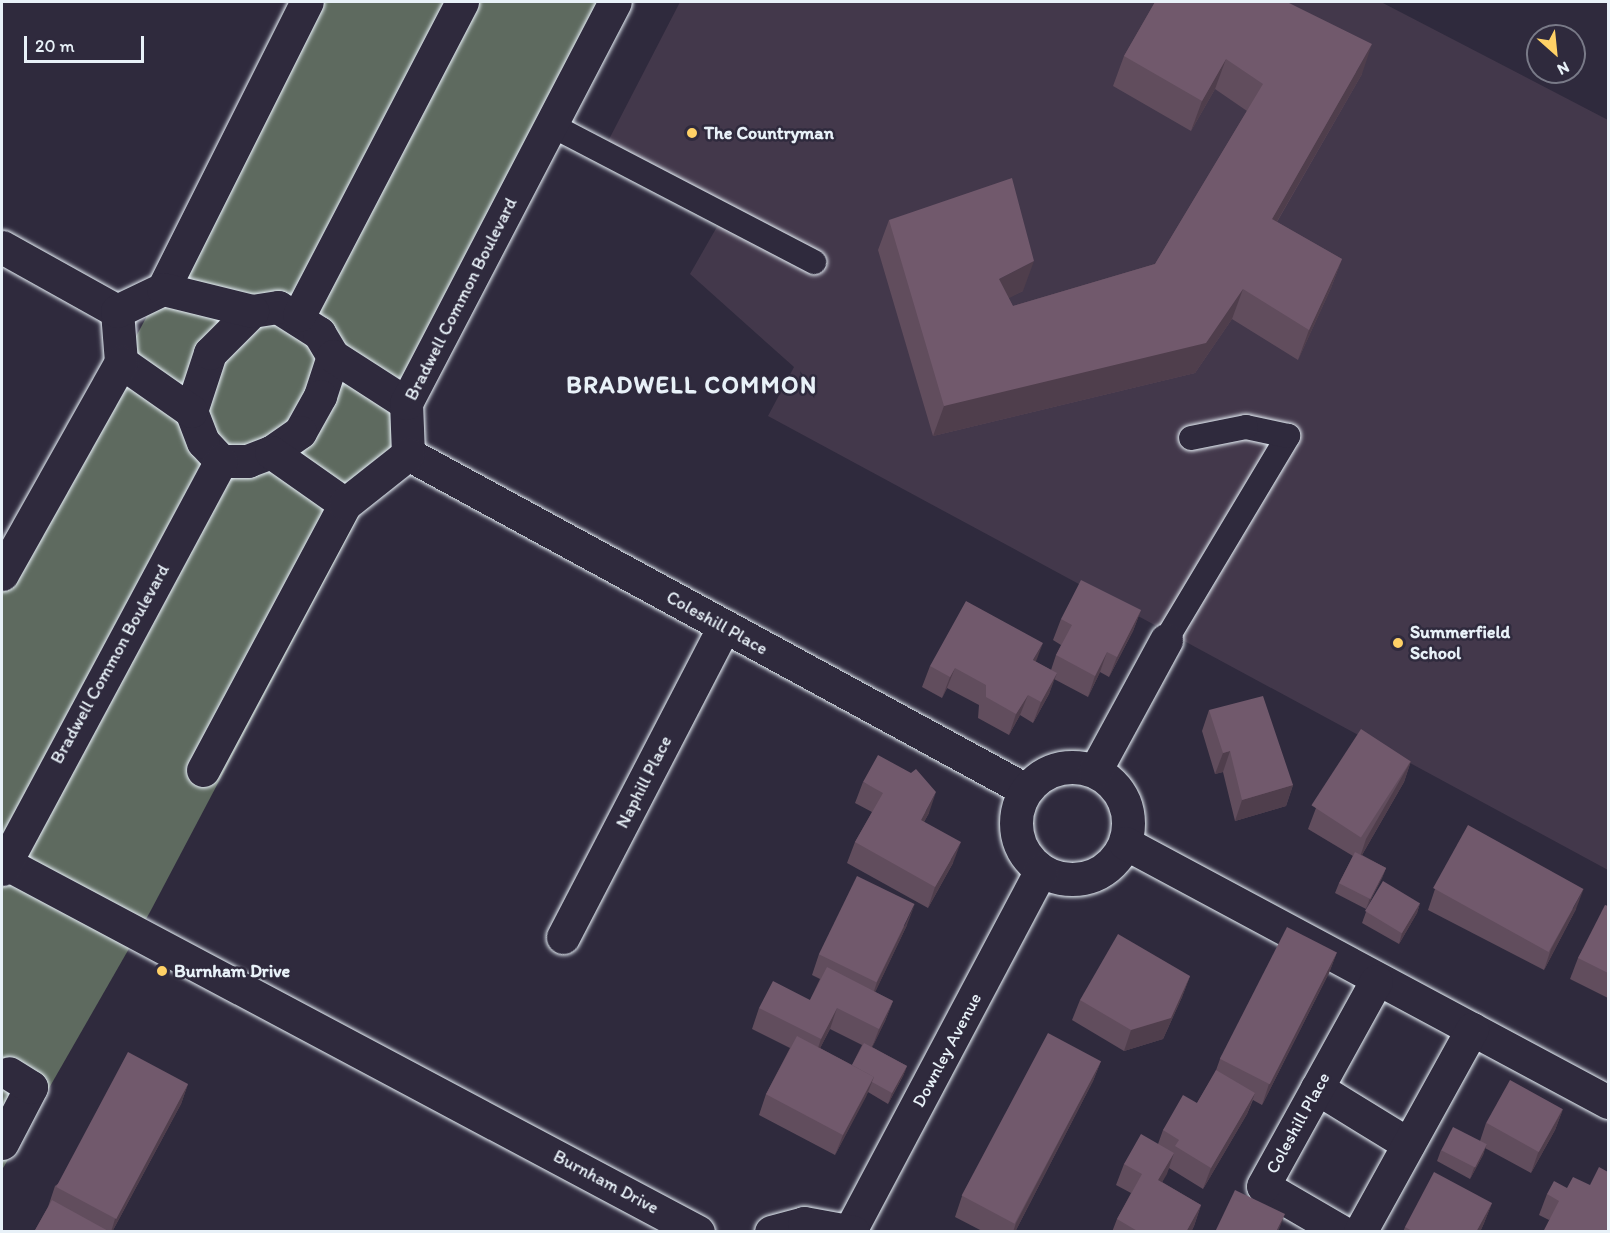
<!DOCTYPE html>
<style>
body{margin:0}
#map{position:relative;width:1610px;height:1233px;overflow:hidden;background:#2f2a3d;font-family:Itim,sans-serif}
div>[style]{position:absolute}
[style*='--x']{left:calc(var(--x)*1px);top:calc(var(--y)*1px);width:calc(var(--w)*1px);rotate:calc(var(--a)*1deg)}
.built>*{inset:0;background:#43384b}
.green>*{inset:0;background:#5e6a5f}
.roads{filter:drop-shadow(0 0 2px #e8f1f8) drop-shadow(0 0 2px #e8f1f8)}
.lane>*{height:24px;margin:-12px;padding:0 12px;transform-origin:12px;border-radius:12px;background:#2f2a3d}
.street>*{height:33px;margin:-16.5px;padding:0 16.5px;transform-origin:16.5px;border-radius:16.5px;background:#2f2a3d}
.street>.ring{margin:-16.5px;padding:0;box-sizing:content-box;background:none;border:33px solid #2f2a3d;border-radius:50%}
.wall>*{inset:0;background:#614d5d}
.shaded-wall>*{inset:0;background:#4f3e4c}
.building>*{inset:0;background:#71596c;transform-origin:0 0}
.dots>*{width:16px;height:16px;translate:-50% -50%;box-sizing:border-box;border:3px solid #2f2a3d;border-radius:50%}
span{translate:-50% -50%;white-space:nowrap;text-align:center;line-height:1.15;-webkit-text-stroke:5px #2f2a3d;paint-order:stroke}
.poi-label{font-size:18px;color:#e8f1f8;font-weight:700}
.left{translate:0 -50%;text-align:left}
.street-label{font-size:18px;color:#e8f1f8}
.district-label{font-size:24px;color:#e8f1f8;font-weight:700;letter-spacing:1.5px}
.frame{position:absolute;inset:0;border:3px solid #e8f1f8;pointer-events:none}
.north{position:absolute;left:1526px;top:24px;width:60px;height:60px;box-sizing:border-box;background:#2f2a3d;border:2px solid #797a88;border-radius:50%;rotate:153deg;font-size:16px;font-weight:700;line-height:24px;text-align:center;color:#e8f1f8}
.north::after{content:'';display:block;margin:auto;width:21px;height:27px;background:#ffd166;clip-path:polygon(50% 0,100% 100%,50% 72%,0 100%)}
.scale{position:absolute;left:24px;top:36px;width:120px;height:27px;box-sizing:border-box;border:3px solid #e8f1f8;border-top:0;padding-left:8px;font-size:18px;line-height:21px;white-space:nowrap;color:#e8f1f8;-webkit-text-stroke:4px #2f2a3d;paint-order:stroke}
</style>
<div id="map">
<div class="built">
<div style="clip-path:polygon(680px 2px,1381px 2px,1608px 120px,1608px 870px,768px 416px,794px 367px,690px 274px,718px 225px,604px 149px)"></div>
</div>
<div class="green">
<div style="clip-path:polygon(315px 2px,630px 2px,150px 912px,2px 1170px,2px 587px)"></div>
</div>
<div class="roads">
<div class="lane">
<div style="--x:549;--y:124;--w:299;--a:27.5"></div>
<div style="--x:1166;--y:640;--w:238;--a:-59.1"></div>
<div style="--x:1288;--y:436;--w:43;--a:-167.9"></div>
<div style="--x:1246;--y:427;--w:56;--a:168.7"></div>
</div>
<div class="street">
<div style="--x:2;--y:247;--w:132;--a:29.1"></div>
<div style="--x:163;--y:289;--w:321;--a:-63.4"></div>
<div style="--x:278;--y:307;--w:49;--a:32.4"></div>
<div style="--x:319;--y:333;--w:27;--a:59"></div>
<div style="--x:333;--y:356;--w:42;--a:108"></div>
<div style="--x:320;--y:396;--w:41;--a:119.1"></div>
<div style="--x:300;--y:432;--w:35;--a:145"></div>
<div style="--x:271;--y:452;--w:25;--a:159"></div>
<div style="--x:248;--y:461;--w:27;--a:180"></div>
<div style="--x:221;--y:461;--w:26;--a:-133"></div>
<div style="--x:203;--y:442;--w:33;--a:-111"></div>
<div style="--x:191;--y:411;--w:61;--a:-71.9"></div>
<div style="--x:210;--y:353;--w:59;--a:-45"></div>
<div style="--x:252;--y:311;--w:26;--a:-9"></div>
<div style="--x:299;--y:315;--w:353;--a:-62.5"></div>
<div style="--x:333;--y:356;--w:87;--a:32.8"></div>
<div style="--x:191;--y:411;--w:85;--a:-145"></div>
<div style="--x:121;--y:362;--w:51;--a:-94.5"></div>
<div style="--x:117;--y:311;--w:51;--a:-25.6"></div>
<div style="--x:163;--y:289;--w:92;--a:13.9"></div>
<div style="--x:271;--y:452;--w:90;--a:35.1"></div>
<div style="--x:408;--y:454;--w:703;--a:28.53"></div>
<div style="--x:408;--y:454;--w:51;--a:-92.2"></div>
<div style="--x:406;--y:403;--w:452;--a:-62.5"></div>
<div style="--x:2;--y:574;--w:243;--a:-60.7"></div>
<div class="ring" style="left:1016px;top:767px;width:79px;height:79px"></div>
<div style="--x:203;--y:770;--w:302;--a:-61.9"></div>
<div style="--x:345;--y:504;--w:80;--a:-38.4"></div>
<div style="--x:1095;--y:771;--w:149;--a:-61.5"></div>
<div style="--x:1125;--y:843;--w:548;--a:28.2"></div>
<div style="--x:5;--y:863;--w:785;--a:28.03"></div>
<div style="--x:2;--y:869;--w:463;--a:-61.8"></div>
<div style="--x:563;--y:937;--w:349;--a:-62.6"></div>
<div style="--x:1317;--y:1088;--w:107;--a:31.6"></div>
<div style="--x:2;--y:1143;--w:63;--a:-62.6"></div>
<div style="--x:31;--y:1087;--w:26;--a:-148"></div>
<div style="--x:851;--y:1229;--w:406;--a:-62.1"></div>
<div style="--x:771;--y:1232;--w:34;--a:-15"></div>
<div style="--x:804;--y:1223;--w:50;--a:10.4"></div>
<div style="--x:1342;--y:1232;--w:91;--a:-149.8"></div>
<div style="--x:1263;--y:1186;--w:234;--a:-61.1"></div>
<div style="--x:1360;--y:1232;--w:232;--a:-61.1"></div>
</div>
</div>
<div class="wall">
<div style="clip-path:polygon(1155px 2px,1362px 74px,1277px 222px,1342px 259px,1331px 288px,1298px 360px,1232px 319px,1195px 373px,933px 436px,878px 250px,889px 220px,1023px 291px,1008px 298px,1013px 306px,1155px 264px,1247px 111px,1215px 89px,1191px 131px,1113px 86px,1124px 56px)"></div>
<div style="clip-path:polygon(1141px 610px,1133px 631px,1109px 677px,1100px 672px,1088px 697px,1054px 679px,1049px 694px,1033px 723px,1020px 715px,1009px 735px,978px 718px,979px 705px,947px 688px,942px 698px,922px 687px,930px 666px,1036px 662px,1051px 670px,1056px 655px,1061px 645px,1053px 640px,1061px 619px)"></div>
<div style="clip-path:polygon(1209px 710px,1293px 785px,1286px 806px,1235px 821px,1223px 772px,1215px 774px,1202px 731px)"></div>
<div style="clip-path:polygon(1411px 761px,1404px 782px,1362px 855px,1386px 868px,1382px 878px,1366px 909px,1335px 893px,1339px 883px,1353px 856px,1308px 829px,1316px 808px)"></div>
<div style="clip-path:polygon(863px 782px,929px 813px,924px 822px,953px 863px,928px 908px,847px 863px,855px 842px,872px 812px,855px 803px)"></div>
<div style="clip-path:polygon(1435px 889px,1576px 909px,1544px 970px,1428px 910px)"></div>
<div style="clip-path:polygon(1420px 903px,1417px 913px,1399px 944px,1362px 923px,1366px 912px)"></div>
<div style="clip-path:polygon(1608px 906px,1608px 998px,1570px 979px,1578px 958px)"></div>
<div style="clip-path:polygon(evenodd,907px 925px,875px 992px,893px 1001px,885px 1021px,872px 1047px,907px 1066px,903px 1076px,888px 1104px,868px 1092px,835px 1155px,759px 1115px,766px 1094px,790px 1048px,752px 1029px,759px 1008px,810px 1000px,820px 979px,812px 975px,819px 954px,907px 925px,830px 1029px,862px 1045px,852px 1065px,820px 1048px,830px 1029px)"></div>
<div style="clip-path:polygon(1337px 952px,1329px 973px,1262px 1105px,1253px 1100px,1247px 1114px,1203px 1189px,1169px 1168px,1162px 1182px,1201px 1205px,1194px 1226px,1191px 1232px,1112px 1232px,1117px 1219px,1131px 1193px,1116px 1185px,1124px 1164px,1158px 1144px,1163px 1130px,1197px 1103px,1215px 1073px,1220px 1059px)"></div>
<div style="clip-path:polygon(1190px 976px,1182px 997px,1163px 1039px,1124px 1051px,1072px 1020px,1080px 1000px)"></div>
<div style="clip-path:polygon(1101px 1061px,1093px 1081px,1015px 1232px,984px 1232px,955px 1217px,962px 1196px)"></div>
<div style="clip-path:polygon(188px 1084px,181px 1104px,112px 1232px,34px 1232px,48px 1207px,55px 1186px)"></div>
<div style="clip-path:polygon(1563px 1109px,1555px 1130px,1531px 1173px,1485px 1148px,1483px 1155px,1470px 1179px,1437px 1161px,1441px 1150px,1480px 1141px,1486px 1123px)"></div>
<div style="clip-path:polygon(1590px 1185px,1549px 1220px,1539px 1215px,1547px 1194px,1567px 1188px)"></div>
<div style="clip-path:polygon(1492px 1203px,1484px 1223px,1480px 1232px,1403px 1232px,1405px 1227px)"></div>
</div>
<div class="shaded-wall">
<div style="clip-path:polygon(1372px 44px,1362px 74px,1261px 249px,1272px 219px)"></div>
<div style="clip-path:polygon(1226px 59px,1215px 89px,1191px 131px,1202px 101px)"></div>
<div style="clip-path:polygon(1342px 259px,1331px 288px,1298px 360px,1309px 330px)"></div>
<div style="clip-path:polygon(1034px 261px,1023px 291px,988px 309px,999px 279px)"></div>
<div style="clip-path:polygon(1243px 289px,1232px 319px,1195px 373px,933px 436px,944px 406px)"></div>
<div style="clip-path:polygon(1141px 610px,1133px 631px,1109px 677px,1117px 657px)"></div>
<div style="clip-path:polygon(1043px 643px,1035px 664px,1033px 660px)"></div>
<div style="clip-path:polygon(1107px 652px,1100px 672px,1088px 697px,1095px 676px)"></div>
<div style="clip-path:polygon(955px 668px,947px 688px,942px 698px,950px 677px)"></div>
<div style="clip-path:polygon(1057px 673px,1049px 694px,1033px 723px,1041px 702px)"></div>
<div style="clip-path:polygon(1028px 695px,1020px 715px,1009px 735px,1016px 714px)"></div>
<div style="clip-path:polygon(1230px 751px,1223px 772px,1215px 774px,1223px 753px)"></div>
<div style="clip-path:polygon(1411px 761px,1404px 782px,1359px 860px,1366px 839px)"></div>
<div style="clip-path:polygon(1293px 785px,1286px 806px,1235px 821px,1242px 800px)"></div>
<div style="clip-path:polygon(936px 792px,929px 813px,913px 841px,921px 820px)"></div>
<div style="clip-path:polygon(961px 842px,953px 863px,928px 908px,935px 887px)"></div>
<div style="clip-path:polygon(1386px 868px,1382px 878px,1366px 909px,1370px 898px)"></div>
<div style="clip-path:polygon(1584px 888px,1576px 909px,1544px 970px,1551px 949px)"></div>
<div style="clip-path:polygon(1420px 903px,1417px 913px,1399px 944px,1402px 933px)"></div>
<div style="clip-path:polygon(915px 904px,907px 925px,870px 1003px,877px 982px)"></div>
<div style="clip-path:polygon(1337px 952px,1329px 973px,1262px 1105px,1269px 1084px)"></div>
<div style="clip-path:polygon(1190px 976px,1182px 997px,1163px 1039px,1124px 1051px,1131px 1030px)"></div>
<div style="clip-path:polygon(893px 1001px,885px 1021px,871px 1050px,879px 1029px)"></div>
<div style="clip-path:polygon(837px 1008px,830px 1029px,814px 1060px,821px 1039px)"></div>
<div style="clip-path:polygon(1101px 1061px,1093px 1081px,1015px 1232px,1013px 1232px,1016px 1223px)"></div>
<div style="clip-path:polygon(907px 1066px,903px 1076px,888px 1104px,892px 1093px)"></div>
<div style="clip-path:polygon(874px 1077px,866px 1097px,835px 1155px,843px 1135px)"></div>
<div style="clip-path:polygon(188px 1084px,181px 1104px,112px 1232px,111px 1232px,115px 1219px)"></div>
<div style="clip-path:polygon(1255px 1093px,1247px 1114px,1203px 1189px,1211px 1168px)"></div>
<div style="clip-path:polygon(1563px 1109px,1555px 1130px,1531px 1173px,1538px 1153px)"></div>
<div style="clip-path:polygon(1487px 1144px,1483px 1155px,1470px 1179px,1474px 1168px)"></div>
<div style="clip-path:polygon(1174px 1153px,1167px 1174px,1151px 1201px,1158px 1180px)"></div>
<div style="clip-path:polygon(1492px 1203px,1484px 1223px,1480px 1232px,1476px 1232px)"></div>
<div style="clip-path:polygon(1201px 1205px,1194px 1226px,1191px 1232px,1186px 1232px)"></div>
<div style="clip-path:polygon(1285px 1214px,1278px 1232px,1276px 1232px)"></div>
</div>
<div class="building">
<div style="clip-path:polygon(1155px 2px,1287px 2px,1372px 44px,1272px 219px,1342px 259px,1309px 330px,1243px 289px,1206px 343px,944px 406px,889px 220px,1012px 178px,1034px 261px,999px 279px,1013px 306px,1155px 264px,1263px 84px,1226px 59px,1202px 101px,1124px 56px)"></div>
<div style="clip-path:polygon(1081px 580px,1141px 610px,1117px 657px,1107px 652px,1095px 676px,1056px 655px,1072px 625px,1061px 619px)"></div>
<div style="clip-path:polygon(966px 601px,1043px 643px,1033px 660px,1057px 673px,1041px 702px,1028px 695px,1016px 714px,986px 697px,986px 685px,955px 668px,950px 677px,930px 666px)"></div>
<div style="clip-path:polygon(1263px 696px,1293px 785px,1242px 800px,1230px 751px,1223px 753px,1209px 710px)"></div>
<div style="left:1361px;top:729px;width:59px;height:91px;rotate:33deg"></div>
<div style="clip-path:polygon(878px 755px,911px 773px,916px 769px,936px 792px,921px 820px,961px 842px,935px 887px,855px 842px,883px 793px,863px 782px)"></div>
<div style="left:1468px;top:825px;width:132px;height:72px;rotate:29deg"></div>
<div style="left:1355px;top:852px;width:35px;height:35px;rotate:27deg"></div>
<div style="left:857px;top:876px;width:64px;height:87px;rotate:26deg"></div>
<div style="left:1383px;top:881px;width:43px;height:35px;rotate:31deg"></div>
<div style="clip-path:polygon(1605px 905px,1608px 906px,1608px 973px,1578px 958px)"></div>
<div style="left:1287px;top:927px;width:56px;height:148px;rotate:27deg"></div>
<div style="clip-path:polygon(1118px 934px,1190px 976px,1171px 1018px,1131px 1030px,1080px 1000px)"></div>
<div style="clip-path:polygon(827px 967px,893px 1001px,879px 1029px,837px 1008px,821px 1039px,759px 1008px,773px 981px,810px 1000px)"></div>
<div style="left:1048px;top:1033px;width:60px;height:184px;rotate:28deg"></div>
<div style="left:797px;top:1036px;width:87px;height:66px;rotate:28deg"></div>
<div style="clip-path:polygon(864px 1043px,907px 1066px,892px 1093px,872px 1082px,874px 1077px,852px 1065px)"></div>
<div style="left:128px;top:1052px;width:68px;height:153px;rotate:28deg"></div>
<div style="clip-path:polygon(1216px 1070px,1255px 1093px,1211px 1168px,1175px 1146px,1179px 1140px,1163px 1130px,1183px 1095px,1197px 1103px)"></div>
<div style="left:1510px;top:1080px;width:60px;height:49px;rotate:29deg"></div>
<div style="left:1453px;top:1127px;width:38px;height:26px;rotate:27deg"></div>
<div style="clip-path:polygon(1141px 1134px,1174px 1153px,1158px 1180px,1201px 1205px,1186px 1232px,1139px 1232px,1117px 1219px,1142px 1174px,1124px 1164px)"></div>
<div style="clip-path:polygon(1599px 1167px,1608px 1172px,1608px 1232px,1543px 1232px,1559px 1201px,1547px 1194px,1554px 1181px,1567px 1188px,1573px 1177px,1590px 1185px)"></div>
<div style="clip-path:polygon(1434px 1172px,1492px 1203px,1476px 1232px,1414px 1232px,1405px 1227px)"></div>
<div style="clip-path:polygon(1235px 1190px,1285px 1214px,1276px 1232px,1215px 1232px)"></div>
<div style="clip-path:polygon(52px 1200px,110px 1232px,34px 1232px)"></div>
</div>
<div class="dots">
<div style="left:692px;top:133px;background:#ffd166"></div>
<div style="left:1398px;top:643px;background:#ffd166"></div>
<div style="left:162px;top:971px;background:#ffd166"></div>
</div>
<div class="poi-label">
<span class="left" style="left:704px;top:133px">The Countryman</span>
<span class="left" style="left:1410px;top:643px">Summerfield<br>School</span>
<span class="left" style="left:174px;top:971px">Burnham Drive</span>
</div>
<div class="street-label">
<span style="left:461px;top:299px;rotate:-63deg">Bradwell Common Boulevard</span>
<span style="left:717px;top:623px;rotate:29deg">Coleshill Place</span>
<span style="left:110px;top:664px;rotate:-61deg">Bradwell Common Boulevard</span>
<span style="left:644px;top:782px;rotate:-63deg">Naphill Place</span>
<span style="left:947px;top:1050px;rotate:-62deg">Downley Avenue</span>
<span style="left:1298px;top:1123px;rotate:-61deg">Coleshill Place</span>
<span style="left:606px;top:1182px;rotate:28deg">Burnham Drive</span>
</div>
<div class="district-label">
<span style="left:692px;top:385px">BRADWELL COMMON</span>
</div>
<div class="frame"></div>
<div class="north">N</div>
<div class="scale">20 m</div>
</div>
